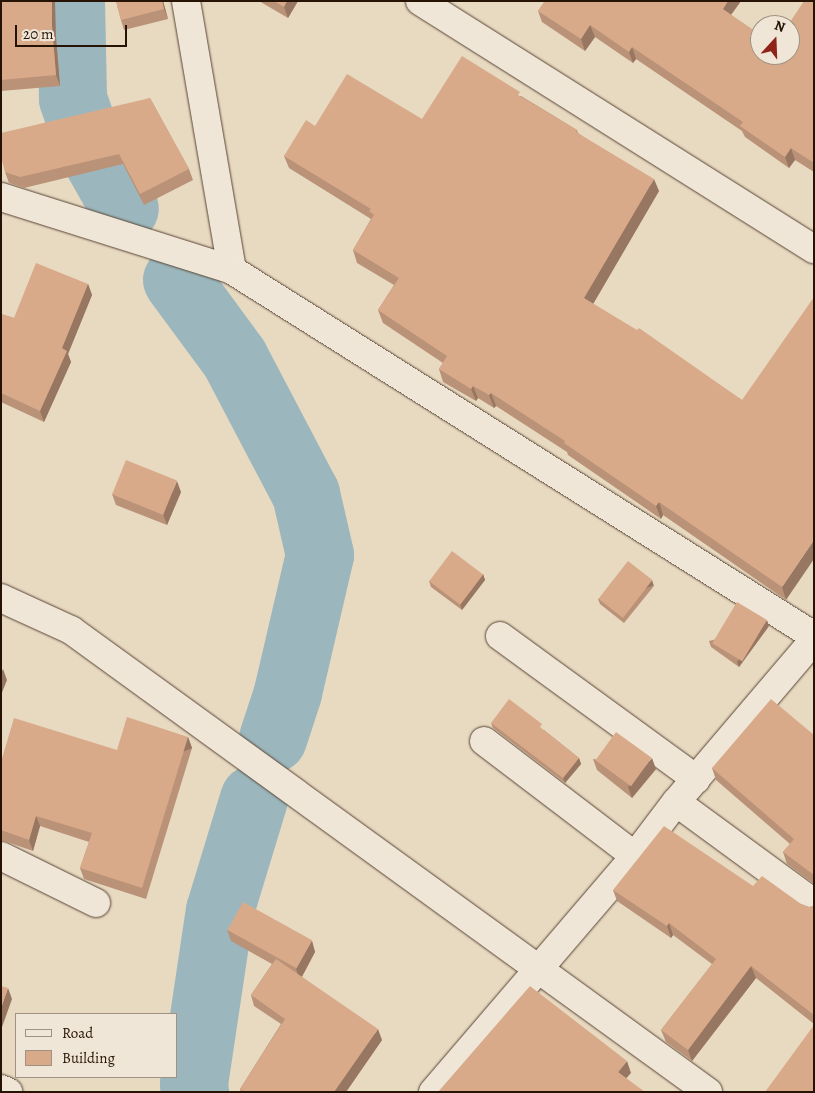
<!DOCTYPE html>
<style>
body{margin:0}
#map{position:relative;width:815px;height:1093px;overflow:hidden;background:#e8d9c1;font-family:Alegreya,serif}
div>[style]{position:absolute}
[style*='--x']{left:calc(var(--x)*1px);top:calc(var(--y)*1px);width:calc(var(--w)*1px);rotate:calc(var(--a)*1deg)}
.river>*{height:68px;margin:-34px;padding:0 34px;transform-origin:34px;border-radius:34px;background:#9bb7bd}
.roads{filter:drop-shadow(0 0 1px #574433) drop-shadow(0 0 1px #574433)}
.minor>*{height:28px;margin:-14px;padding:0 14px;transform-origin:14px;border-radius:14px;background:#f0e6d7}
.tertiary>*{height:28px;margin:-14px;padding:0 14px;transform-origin:14px;border-radius:14px;background:#f0e6d7}
.wall>*{inset:0;background:#ba9277}
.shaded-wall>*{inset:0;background:#977761;transform-origin:0 0}
.building>*{inset:0;background:#d8aa8a;transform-origin:0 0}
span{translate:-50% -50%;white-space:nowrap;text-align:center;line-height:1.15;-webkit-text-stroke:4px #f0e6d7;paint-order:stroke}
.frame{position:absolute;inset:0;border:2px solid #271304;pointer-events:none}
.legend{position:absolute;left:15px;top:1013px;width:162px;height:65px;box-sizing:border-box;background:#f0e6d7;border:1px solid #a09283;margin:0;padding:6px 9px;list-style:none;font-size:15px;color:#271304}
.legend li{display:flex;align-items:center;gap:10px;height:25px}
.legend b{width:25px;border:1px solid #a09283}
.north{position:absolute;left:750px;top:15px;width:50px;height:50px;box-sizing:border-box;background:#f0e6d7;border:1px solid #a09283;border-radius:50%;rotate:20deg;font-size:14px;font-weight:700;line-height:20px;text-align:center;color:#271304}
.north::after{content:'';display:block;margin:auto;width:18px;height:22px;background:#8f2418;clip-path:polygon(50% 0,100% 100%,50% 72%,0 100%)}
.scale{position:absolute;left:15px;top:25px;width:112px;height:22px;box-sizing:border-box;border:2px solid #271304;border-top:0;padding-left:6px;font-size:15px;line-height:18px;white-space:nowrap;color:#271304;-webkit-text-stroke:4px #f0e6d7;paint-order:stroke}
</style>
<div id="map">
<div class="river">
<div style="--x:71;--y:1;--w:98;--a:88.8"></div>
<div style="--x:73;--y:99;--w:49;--a:70.8"></div>
<div style="--x:89;--y:145;--w:73;--a:60.6"></div>
<div style="--x:177;--y:280;--w:98;--a:53.7"></div>
<div style="--x:235;--y:359;--w:153;--a:62.3"></div>
<div style="--x:306;--y:494;--w:63;--a:77.1"></div>
<div style="--x:320;--y:555;--w:142;--a:103.1"></div>
<div style="--x:288;--y:693;--w:48;--a:108.1"></div>
<div style="--x:195;--y:1092;--w:8;--a:-97"></div>
<div style="--x:194;--y:1084;--w:175;--a:-81.5"></div>
<div style="--x:220;--y:911;--w:117;--a:-73.1"></div>
</div>
<div class="roads">
<div class="minor">
<div style="--x:186;--y:1;--w:273;--a:80.3"></div>
<div style="--x:420;--y:1;--w:466;--a:32.2"></div>
<div style="--x:1;--y:197;--w:242;--a:17.5"></div>
<div style="--x:232;--y:270;--w:688;--a:32.16"></div>
<div style="--x:1;--y:598;--w:77;--a:24.6"></div>
<div style="--x:71;--y:630;--w:787;--a:35.95"></div>
<div style="--x:500;--y:636;--w:243;--a:36.1"></div>
<div style="--x:484;--y:741;--w:190;--a:37.3"></div>
<div style="--x:676;--y:802;--w:171;--a:36.2"></div>
<div style="--x:1;--y:856;--w:106;--a:26.3"></div>
<div style="--x:1;--y:1089;--w:8;--a:23"></div>
</div>
<div class="tertiary">
<div style="--x:433;--y:1092;--w:311;--a:-49.4"></div>
<div style="--x:635;--y:856;--w:68;--a:-52.8"></div>
<div style="--x:676;--y:802;--w:213;--a:-49.6"></div>
</div>
</div>
<div class="wall">
<div style="clip-path:polygon(1px 1px,56px 37px,60px 86px,1px 91px)"></div>
<div style="clip-path:polygon(116px 1px,163px 1px,168px 19px,124px 30px,121px 20px)"></div>
<div style="clip-path:polygon(259px 1px,298px 1px,288px 18px)"></div>
<div style="clip-path:polygon(545px 1px,741px 1px,731px 15px,790px 55px,814px 1px,814px 172px,795px 160px,789px 168px,745px 137px,742px 131px,636px 59px,633px 63px,595px 37px,585px 51px,542px 22px,538px 11px)"></div>
<div style="clip-path:polygon(521px 96px,577px 130px,578px 133px,659px 191px,593px 304px,742px 400px,786px 600px,663px 515px,661px 519px,568px 455px,567px 452px,496px 406px,494px 408px,478px 398px,476px 401px,443px 382px,439px 369px,443px 363px,383px 323px,378px 310px,394px 285px,357px 263px,353px 250px,371px 219px,289px 168px,284px 156px,315px 126px,422px 119px)"></div>
<div style="clip-path:polygon(150px 98px,189px 169px,193px 180px,144px 205px,123px 164px,24px 188px,9px 183px,5px 172px)"></div>
<div style="clip-path:polygon(88px 284px,92px 295px,68px 354px,71px 362px,44px 422px,1px 402px,1px 314px,14px 318px)"></div>
<div style="clip-path:polygon(181px 492px,167px 525px,116px 505px,112px 494px)"></div>
<div style="clip-path:polygon(483px 574px,485px 580px,462px 610px,431px 587px,429px 581px)"></div>
<div style="clip-path:polygon(654px 586px,624px 623px,600px 604px,598px 599px)"></div>
<div style="clip-path:polygon(769px 626px,739px 667px,711px 647px,709px 641px)"></div>
<div style="clip-path:polygon(491px 723px,544px 730px,579px 758px,581px 764px,565px 783px,493px 728px)"></div>
<div style="clip-path:polygon(814px 735px,814px 884px,787px 864px,783px 852px,790px 844px,716px 780px,712px 768px)"></div>
<div style="clip-path:polygon(188px 737px,192px 748px,146px 899px,84px 879px,80px 868px,89px 842px,40px 826px,33px 851px,7px 842px,1px 841px,1px 762px,117px 750px)"></div>
<div style="clip-path:polygon(593px 759px,656px 769px,632px 798px,597px 770px)"></div>
<div style="clip-path:polygon(753px 886px,809px 907px,814px 906px,814px 1024px,756px 978px,692px 1061px,666px 1042px,661px 1030px,712px 964px,673px 935px,671px 938px,617px 901px,613px 890px)"></div>
<div style="clip-path:polygon(227px 930px,312px 941px,315px 952px,302px 977px,382px 1040px,346px 1092px,241px 1092px,240px 1089px,281px 1024px,254px 1006px,251px 995px,272px 964px,231px 941px)"></div>
</div>
<div class="shaded-wall">
<div style="clip-path:polygon(52px 1px,55px 1px,56px 37px,60px 86px,56px 75px,52px 26px)"></div>
<div style="clip-path:polygon(162px 1px,163px 1px,168px 19px,164px 9px)"></div>
<div style="clip-path:polygon(287px 1px,298px 1px,288px 18px,284px 7px)"></div>
<div style="clip-path:polygon(728px 1px,741px 1px,727px 20px,723px 9px)"></div>
<div style="clip-path:polygon(590px 25px,595px 37px,585px 51px,581px 39px)"></div>
<div style="clip-path:polygon(632px 47px,636px 59px,633px 63px,629px 52px)"></div>
<div style="clip-path:polygon(791px 148px,795px 160px,789px 168px,785px 157px)"></div>
<div style="clip-path:polygon(654px 179px,659px 191px,589px 311px,584px 298px)"></div>
<div style="clip-path:polygon(88px 284px,92px 295px,68px 354px,71px 362px,44px 422px,40px 411px,62px 348px)"></div>
<div style="clip-path:polygon(473px 386px,478px 398px,476px 401px,471px 389px)"></div>
<div style="clip-path:polygon(491px 393px,496px 406px,494px 408px,489px 395px)"></div>
<div style="clip-path:polygon(177px 481px,181px 492px,167px 525px,163px 514px)"></div>
<div style="clip-path:polygon(659px 502px,663px 515px,661px 519px,656px 506px)"></div>
<div style="clip-path:polygon(814px 540px,814px 559px,786px 600px,782px 587px)"></div>
<div style="clip-path:polygon(483px 574px,485px 580px,462px 610px,460px 604px)"></div>
<div style="left:652px;top:580px;width:6px;height:48px;rotate:72deg"></div>
<div style="clip-path:polygon(767px 620px,769px 626px,739px 667px,737px 662px)"></div>
<div style="clip-path:polygon(3px 669px,7px 680px,1px 695px,1px 673px)"></div>
<div style="left:188px;top:737px;width:12px;height:158px;rotate:70deg"></div>
<div style="clip-path:polygon(579px 758px,581px 764px,565px 783px,563px 778px)"></div>
<div style="clip-path:polygon(652px 758px,656px 769px,632px 798px,628px 787px)"></div>
<div style="clip-path:polygon(36px 816px,40px 826px,33px 851px,29px 840px)"></div>
<div style="clip-path:polygon(669px 923px,673px 935px,671px 938px,667px 926px)"></div>
<div style="clip-path:polygon(312px 941px,315px 952px,300px 980px,296px 969px)"></div>
<div style="clip-path:polygon(751px 966px,756px 978px,692px 1061px,688px 1050px)"></div>
<div style="clip-path:polygon(8px 988px,12px 999px,1px 1030px,1px 1008px)"></div>
<div style="clip-path:polygon(378px 1029px,382px 1040px,346px 1092px,334px 1092px)"></div>
<div style="clip-path:polygon(627px 1061px,631px 1073px,622px 1083px,618px 1072px)"></div>
</div>
<div class="building">
<div style="clip-path:polygon(1px 1px,52px 1px,52px 26px,56px 75px,1px 80px)"></div>
<div style="clip-path:polygon(116px 1px,162px 1px,164px 9px,121px 20px)"></div>
<div style="clip-path:polygon(274px 1px,287px 1px,284px 7px)"></div>
<div style="clip-path:polygon(545px 1px,728px 1px,723px 9px,760px 35px,760px 55px,790px 55px,790px 25px,788px 25px,804px 1px,814px 1px,814px 163px,791px 148px,785px 157px,740px 126px,743px 122px,632px 47px,629px 52px,590px 25px,581px 39px,538px 11px)"></div>
<div style="clip-path:polygon(462px 56px,520px 92px,518px 95px,577px 130px,576px 132px,654px 179px,584px 298px,637px 330px,639px 328px,742px 400px,814px 297px,814px 540px,782px 587px,659px 502px,656px 506px,564px 443px,565px 441px,491px 393px,489px 395px,473px 386px,471px 389px,439px 369px,447px 356px,378px 310px,399px 278px,353px 250px,374px 215px,369px 211px,371px 209px,284px 156px,306px 120px,315px 126px,347px 74px,422px 119px)"></div>
<div style="clip-path:polygon(150px 98px,189px 169px,140px 194px,119px 154px,20px 177px,5px 172px,1px 157px,1px 133px)"></div>
<div style="clip-path:polygon(36px 263px,88px 284px,62px 348px,67px 351px,40px 411px,1px 393px,1px 314px,14px 318px)"></div>
<div style="left:126px;top:460px;width:55px;height:37px;rotate:22deg"></div>
<div style="left:452px;top:551px;width:39px;height:38px;rotate:37deg"></div>
<div style="left:628px;top:561px;width:31px;height:48px;rotate:38deg"></div>
<div style="left:737px;top:602px;width:35px;height:48px;rotate:31deg"></div>
<div style="clip-path:polygon(509px 699px,542px 724px,540px 727px,579px 758px,563px 778px,491px 723px)"></div>
<div style="clip-path:polygon(771px 699px,814px 735px,814px 875px,783px 852px,794px 839px,712px 768px)"></div>
<div style="clip-path:polygon(127px 717px,188px 737px,142px 888px,80px 868px,92px 833px,36px 816px,29px 840px,1px 830px,1px 762px,14px 718px,117px 750px)"></div>
<div style="left:616px;top:732px;width:44px;height:35px;rotate:36deg"></div>
<div style="clip-path:polygon(664px 826px,753px 886px,762px 876px,801px 904px,809px 907px,814px 906px,814px 1015px,751px 966px,688px 1050px,661px 1030px,716px 959px,669px 923px,667px 926px,613px 890px)"></div>
<div style="left:243px;top:902px;width:79px;height:32px;rotate:29deg"></div>
<div style="clip-path:polygon(276px 959px,378px 1029px,334px 1092px,245px 1092px,240px 1089px,285px 1019px,251px 995px)"></div>
<div style="clip-path:polygon(1px 986px,8px 988px,1px 1008px)"></div>
<div style="clip-path:polygon(530px 986px,627px 1061px,618px 1072px,645px 1092px,438px 1092px)"></div>
<div style="clip-path:polygon(814px 1025px,814px 1092px,765px 1092px)"></div>
</div>
<div class="frame"></div>
<ul class="legend">
<li><b style="height:6px;background:#f0e6d7"></b>Road</li>
<li><b style="height:14px;background:#d8aa8a"></b>Building</li>
</ul>
<div class="north">N</div>
<div class="scale">20 m</div>
</div>
